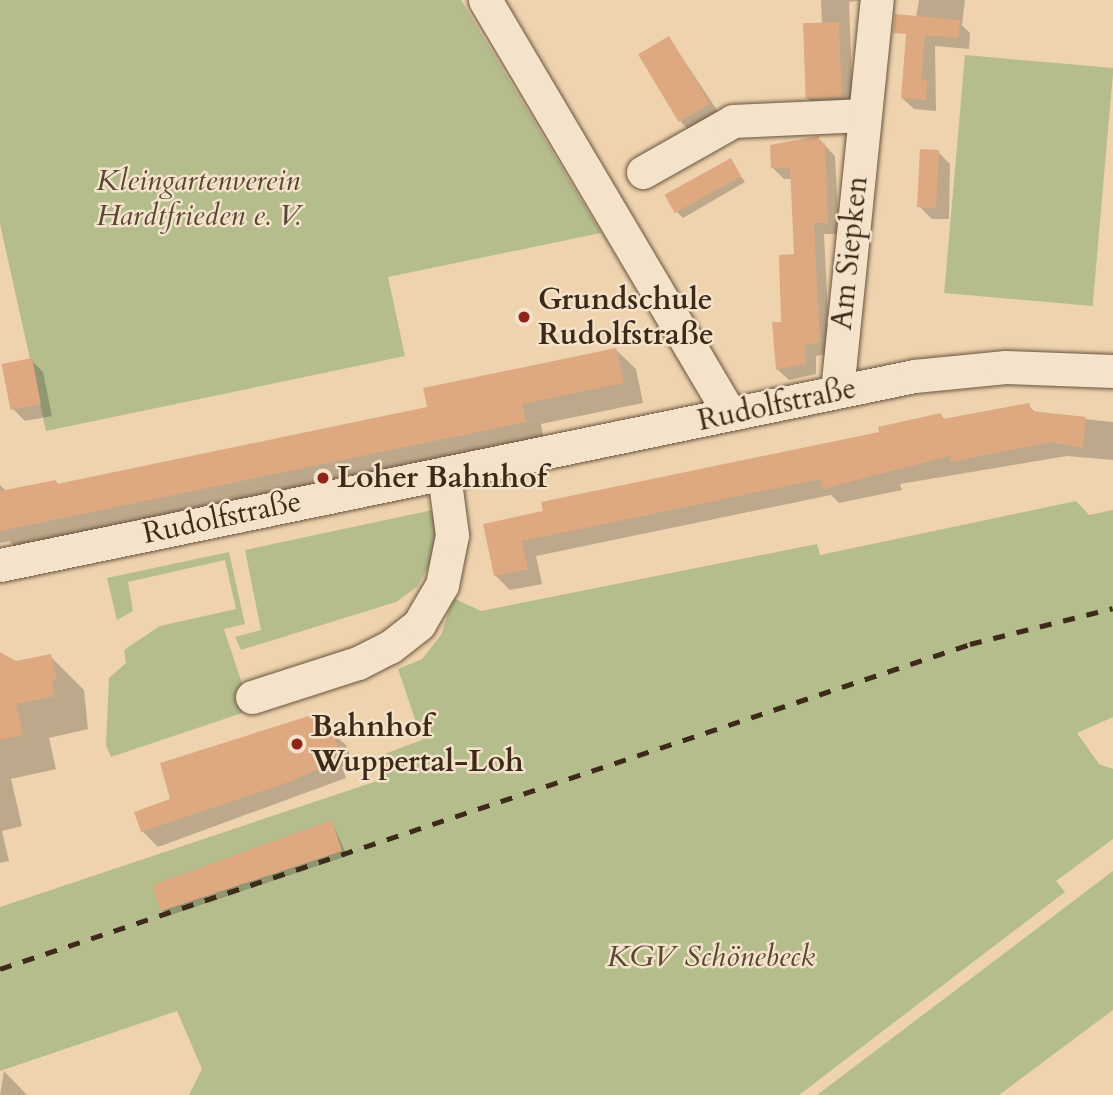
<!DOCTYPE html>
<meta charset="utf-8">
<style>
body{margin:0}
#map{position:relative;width:1113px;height:1095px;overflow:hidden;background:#eed3ae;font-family:Cardo,serif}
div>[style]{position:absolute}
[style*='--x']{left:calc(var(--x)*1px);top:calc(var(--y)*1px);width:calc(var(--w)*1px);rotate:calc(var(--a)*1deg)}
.green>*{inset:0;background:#b5bd8d;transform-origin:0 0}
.shadow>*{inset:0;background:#0003}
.building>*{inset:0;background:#dea980;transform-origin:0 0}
.roads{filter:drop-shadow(0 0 2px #6a543e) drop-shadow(0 0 2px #6a543e)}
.minor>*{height:33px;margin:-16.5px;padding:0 16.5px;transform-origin:16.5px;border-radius:16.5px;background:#f4e2ca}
.rail>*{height:5px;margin-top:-2.5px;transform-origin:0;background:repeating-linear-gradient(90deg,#3e2a19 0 12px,transparent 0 24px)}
.dots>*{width:19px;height:19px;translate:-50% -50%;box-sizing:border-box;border:4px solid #f4e2ca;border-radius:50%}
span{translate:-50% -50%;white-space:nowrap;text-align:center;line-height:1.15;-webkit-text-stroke:5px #f4e2ca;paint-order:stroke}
.park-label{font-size:30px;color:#564730;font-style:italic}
.street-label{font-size:30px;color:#3e2a19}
.poi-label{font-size:30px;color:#3e2a19;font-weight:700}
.left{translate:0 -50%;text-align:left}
</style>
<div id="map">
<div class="green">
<div style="clip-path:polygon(0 0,461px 0,601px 233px,388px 277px,405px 356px,46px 431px,0 224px)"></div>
<div style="left:965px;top:55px;width:149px;height:239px;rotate:5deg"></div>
<div style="clip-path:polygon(1076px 501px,1089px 515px,1113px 510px,1113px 717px,1077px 733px,1099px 764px,1113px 769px,1113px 839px,1056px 881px,1065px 892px,799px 1095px,189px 1095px,202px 1069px,177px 1011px,0 1071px,0 907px,383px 779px,371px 759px,422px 740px,398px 669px,422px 659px,441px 635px,453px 598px,481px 611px,817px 544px,820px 555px)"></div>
<div style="clip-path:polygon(442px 508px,429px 566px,417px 587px,396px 602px,241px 650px,235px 637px,261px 630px,245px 550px)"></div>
<div style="clip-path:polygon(229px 552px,245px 624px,224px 629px,251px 710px,111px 757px,106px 745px,109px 678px,126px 663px,124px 650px,160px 626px,236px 609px,225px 560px,128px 582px,133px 611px,117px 620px,107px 578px)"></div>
<div style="clip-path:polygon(1113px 871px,1113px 1010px,999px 1095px,817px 1095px)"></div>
</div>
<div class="shadow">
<div style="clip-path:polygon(821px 0,865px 0,849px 2px,853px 108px,820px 110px,807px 98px,822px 24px)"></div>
<div style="clip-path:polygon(919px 0,965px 0,962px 25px,970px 33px,969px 49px,935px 46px,936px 111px,914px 109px,902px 98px)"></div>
<div style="clip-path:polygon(669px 38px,721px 116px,693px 134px,681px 122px)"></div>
<div style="clip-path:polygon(818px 138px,835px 156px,839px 234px,824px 234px,830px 353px,816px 356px,816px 374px,789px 380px,777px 369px,796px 256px,792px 179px,784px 179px,773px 168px)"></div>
<div style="clip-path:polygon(938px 152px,950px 164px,949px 219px,932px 219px,920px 207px)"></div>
<div style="clip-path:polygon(730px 161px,745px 182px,683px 218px,677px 212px)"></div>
<div style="clip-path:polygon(616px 350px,636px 369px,643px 403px,541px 424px,544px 442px,19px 551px,9px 541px,0 543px,0 485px,6px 491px,56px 482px,59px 485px,429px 408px)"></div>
<div style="clip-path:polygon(31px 360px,43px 372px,52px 416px,25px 421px,13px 409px)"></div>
<div style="clip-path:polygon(1028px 405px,1037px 414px,1113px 422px,1113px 460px,1067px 456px,900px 484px,902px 490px,839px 503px,831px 495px,536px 556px,542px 584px,510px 590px,495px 575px,485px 525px,881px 434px,941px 415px,945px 420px)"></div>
<div style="clip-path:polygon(0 654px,16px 663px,50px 656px,84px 690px,88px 729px,49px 738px,56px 769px,11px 779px,22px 826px,2px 831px,9px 861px,0 863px)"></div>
<div style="clip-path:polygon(314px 716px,346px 745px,353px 762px,342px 767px,346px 778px,158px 847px,142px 831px,172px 800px,163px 765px)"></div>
<div style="clip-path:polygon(332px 822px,347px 856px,168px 916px,162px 910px)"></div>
<div style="clip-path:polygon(4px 1071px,27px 1095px,0 1095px)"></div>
</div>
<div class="building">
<div style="clip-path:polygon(895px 14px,960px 20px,959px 38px,925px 35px,921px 79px,927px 80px,926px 100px,901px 98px,906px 34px,893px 33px)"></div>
<div style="left:839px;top:22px;width:75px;height:36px;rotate:88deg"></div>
<div style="left:669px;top:36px;width:79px;height:36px;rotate:59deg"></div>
<div style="clip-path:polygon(819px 136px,819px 143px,825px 143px,828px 223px,814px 223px,820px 342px,805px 345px,806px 363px,776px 370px,772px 322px,781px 322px,779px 255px,794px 254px,790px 168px,771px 168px,770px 145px)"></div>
<div style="left:920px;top:149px;width:19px;height:58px;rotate:3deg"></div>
<div style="left:731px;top:158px;width:21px;height:76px;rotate:61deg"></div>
<div style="clip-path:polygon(616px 348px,624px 383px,522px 404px,526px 422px,0 531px,0 491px,56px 480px,57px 484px,427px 407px,423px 388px)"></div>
<div style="left:32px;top:358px;width:47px;height:31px;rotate:79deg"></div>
<div style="clip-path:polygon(1029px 403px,1031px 411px,1086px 417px,1083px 448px,1051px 442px,951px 462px,950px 456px,822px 489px,821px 479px,522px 541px,528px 569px,494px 576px,483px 524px,543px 511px,541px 502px,879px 432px,878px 427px,941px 413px,943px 419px)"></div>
<div style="clip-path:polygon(0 652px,16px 661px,51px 654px,57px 680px,52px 681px,55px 696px,16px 704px,23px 735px,0 740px)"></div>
<div style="clip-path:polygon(315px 714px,321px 730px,331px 727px,338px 746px,328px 751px,332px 762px,292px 781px,141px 832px,134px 812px,170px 799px,160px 763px)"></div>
<div style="clip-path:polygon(332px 820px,342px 851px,161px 911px,152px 885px)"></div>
</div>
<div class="roads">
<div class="minor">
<div style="--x:485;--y:0;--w:481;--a:59.4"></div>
<div style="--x:643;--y:172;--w:103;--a:-29.5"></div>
<div style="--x:733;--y:121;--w:131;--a:-2.6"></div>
<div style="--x:837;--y:391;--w:393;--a:-84.2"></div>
<div style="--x:0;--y:565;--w:933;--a:-11.68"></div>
<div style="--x:914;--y:376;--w:92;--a:-5.6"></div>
<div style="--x:1006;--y:367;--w:107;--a:2.1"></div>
<div style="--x:252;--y:697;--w:111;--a:-17.8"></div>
<div style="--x:358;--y:663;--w:36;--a:-27"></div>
<div style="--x:390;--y:647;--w:37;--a:-38"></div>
<div style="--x:419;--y:624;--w:45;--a:-59.5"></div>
<div style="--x:442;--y:585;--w:51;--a:-78.7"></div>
<div style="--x:452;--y:535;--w:62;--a:-97.5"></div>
</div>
</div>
<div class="rail">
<div style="--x:0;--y:969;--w:1023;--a:-18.52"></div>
<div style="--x:970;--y:644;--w:147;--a:-14.1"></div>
</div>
<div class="dots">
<div style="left:524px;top:317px;background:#8f2418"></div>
<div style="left:323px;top:478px;background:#8f2418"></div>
<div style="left:297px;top:744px;background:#8f2418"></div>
</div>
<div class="park-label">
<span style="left:198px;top:198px">Kleingartenverein<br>Hardtfrieden e. V.</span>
<span style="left:711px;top:957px">KGV Schönebeck</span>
</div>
<div class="street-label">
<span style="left:850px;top:253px;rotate:-84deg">Am Siepken</span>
<span style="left:777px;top:405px;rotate:-12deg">Rudolfstraße</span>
<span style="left:222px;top:518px;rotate:-12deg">Rudolfstraße</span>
</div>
<div class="poi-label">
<span class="left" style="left:538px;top:317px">Grundschule<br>Rudolfstraße</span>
<span class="left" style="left:337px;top:478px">Loher Bahnhof</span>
<span class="left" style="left:311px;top:744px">Bahnhof<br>Wuppertal-Loh</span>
</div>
</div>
